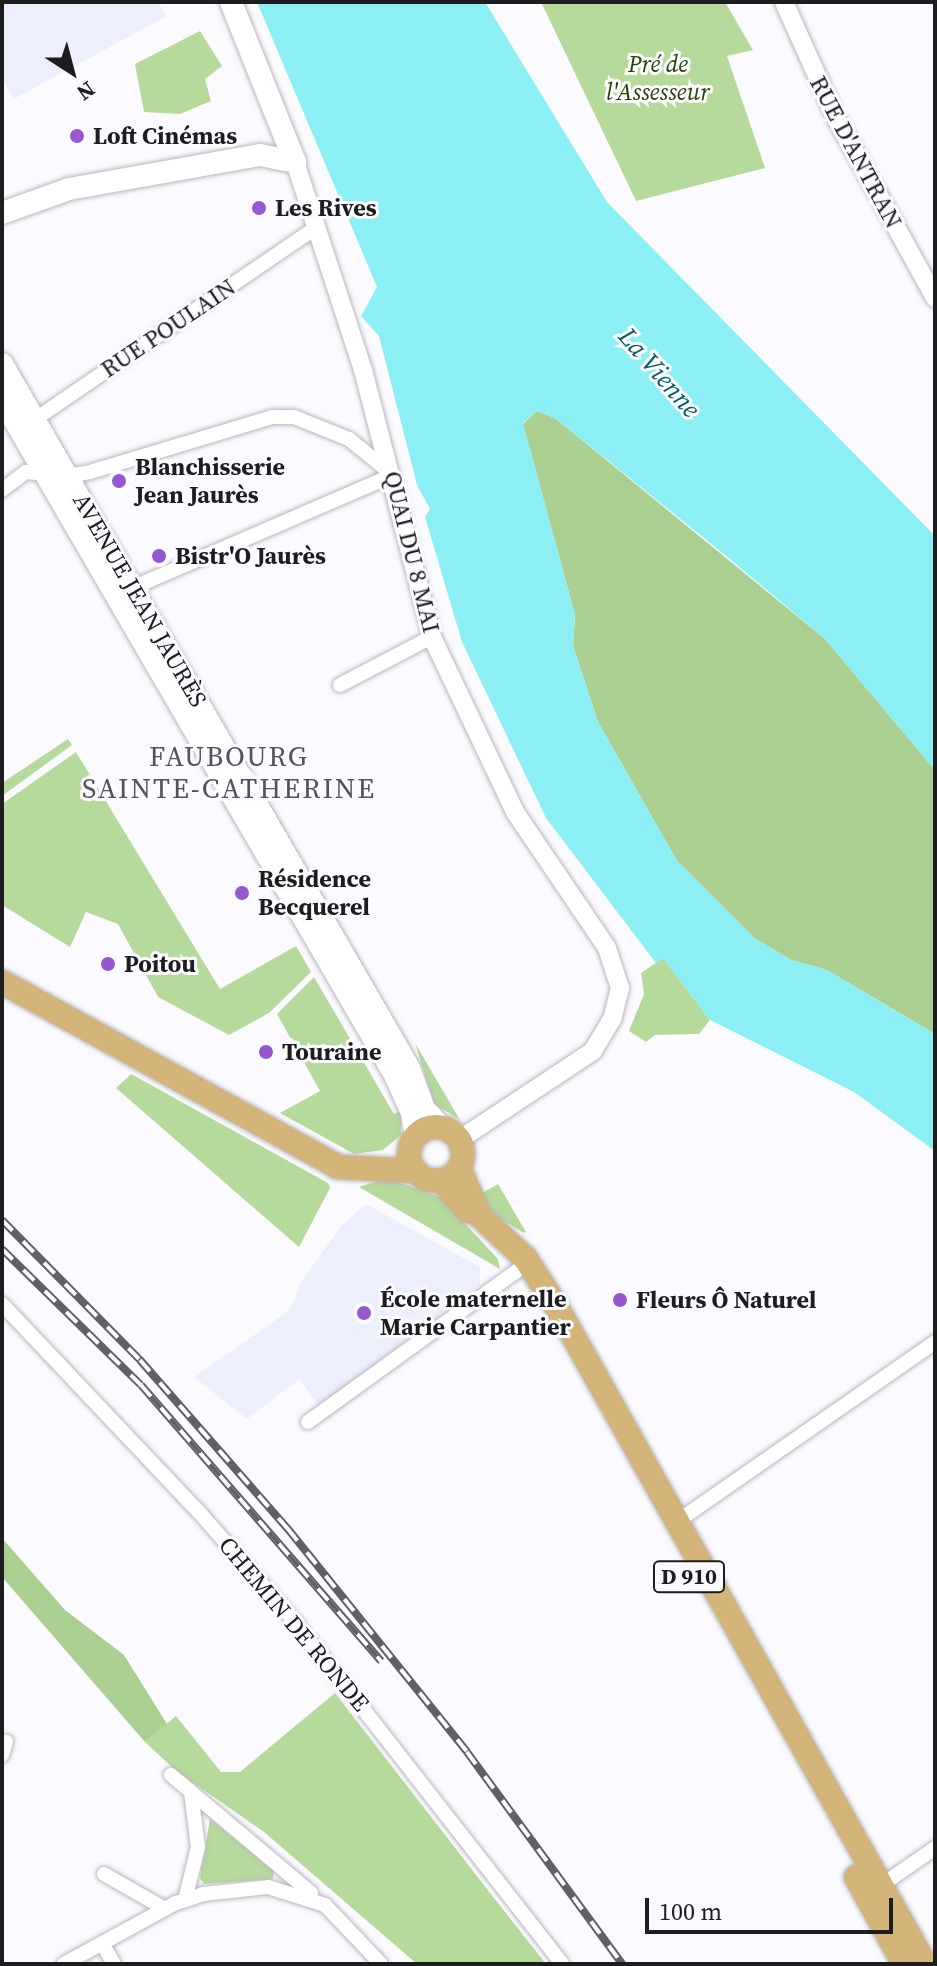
<!DOCTYPE html>
<meta charset="utf-8">
<style>
body{margin:0}
#map{position:relative;width:937px;height:1966px;overflow:hidden;background:#fbfbff;font-family:"Source Serif 4",serif}
div>[style]{position:absolute}
[style*='--x']{left:calc(var(--x)*1px);top:calc(var(--y)*1px);width:calc(var(--w)*1px);rotate:calc(var(--a)*1deg)}
.built>*{inset:0;background:#edeffd}
.green>*{inset:0;background:#b5da9c}
.forest>*{inset:0;background:#aacf91}
.water>*{inset:0;background:#8ceff4}
.roads{filter:drop-shadow(0 0 2px #b6b7bd) drop-shadow(0 0 2px #b6b7bd)}
.minor>*{height:14px;margin:-7px;padding:0 7px;transform-origin:7px;border-radius:7px;background:#fff}
.tertiary>*{height:18px;margin:-9px;padding:0 9px;transform-origin:9px;border-radius:9px;background:#fff}
.secondary>*{height:22px;margin:-11px;padding:0 11px;transform-origin:11px;border-radius:11px;background:#fff}
.primary>*{height:24px;margin:-12px;padding:0 12px;transform-origin:12px;border-radius:12px;background:#d3b579}
.primary>.ring{margin:-12px;padding:0;box-sizing:content-box;background:none;border:24px solid #d3b579;border-radius:50%}
.rail>*{height:8px;margin-top:-4px;transform-origin:0;background:repeating-linear-gradient(90deg,#fbfbff 0 15px,#616164 0 30px);box-sizing:border-box;border-block:2px solid #616164}
.dots>*{width:22px;height:22px;translate:-50% -50%;box-sizing:border-box;border:4px solid #fbfbff;border-radius:50%}
span{translate:-50% -50%;white-space:nowrap;text-align:center;line-height:1.15;-webkit-text-stroke:6px #fbfbff;paint-order:stroke}
.shield-label span{padding:2px 6px;background:#fbfbff;border:2px solid;border-radius:6px;-webkit-text-stroke-width:0}
.shield-label{font-size:22px;color:#1d1d1f;font-weight:700}
.park-label{font-size:24px;color:#254500;font-style:italic}
.poi-label{font-size:24px;color:#1d1d1f;font-weight:700}
.left{translate:0 -50%;text-align:left}
.street-label{font-size:24px;color:#1d1d1f}
.water-label{font-size:26px;color:#046064;font-style:italic}
.quarter-label{font-size:28px;color:#535459;letter-spacing:2px}
.frame{position:absolute;inset:0;border:4px solid #1d1d1f;pointer-events:none}
.north{position:absolute;left:32px;top:32px;width:80px;height:80px;-webkit-text-stroke:6px #fbfbff;paint-order:stroke;rotate:144deg;font-size:22px;font-weight:700;line-height:32px;text-align:center;color:#1d1d1f}
.north::after{content:'';display:block;margin:auto;width:28px;height:36px;background:#1d1d1f;clip-path:polygon(50% 0,100% 100%,50% 72%,0 100%)}
.scale{position:absolute;left:645px;top:1898px;width:248px;height:36px;box-sizing:border-box;border:4px solid #1d1d1f;border-top:0;padding-left:10px;font-size:24px;line-height:28px;white-space:nowrap;color:#1d1d1f;-webkit-text-stroke:6px #fbfbff;paint-order:stroke}
</style>
<div id="map">
<div class="built">
<div style="clip-path:polygon(2px 2px,157px 2px,167px 16px,14px 99px,2px 79px)"></div>
<div style="clip-path:polygon(366px 1204px,480px 1267px,480px 1284px,319px 1407px,300px 1379px,247px 1419px,194px 1377px,290px 1310px,301px 1282px,342px 1225px)"></div>
</div>
<div class="green">
<div style="clip-path:polygon(541px 2px,725px 2px,753px 50px,727px 56px,765px 168px,636px 201px)"></div>
<div style="clip-path:polygon(200px 31px,222px 66px,205px 79px,211px 101px,180px 114px,144px 112px,135px 64px)"></div>
<div style="clip-path:polygon(68px 739px,72px 745px,2px 796px,2px 783px)"></div>
<div style="clip-path:polygon(76px 752px,220px 989px,296px 946px,311px 972px,269px 1013px,229px 1035px,158px 997px,118px 924px,86px 912px,70px 947px,2px 905px,2px 804px)"></div>
<div style="clip-path:polygon(663px 958px,710px 1020px,699px 1034px,655px 1035px,646px 1042px,629px 1031px,644px 994px,641px 973px)"></div>
<div style="clip-path:polygon(314px 977px,394px 1114px,401px 1111px,401px 1135px,383px 1150px,354px 1154px,280px 1113px,320px 1091px,277px 1014px)"></div>
<div style="clip-path:polygon(415px 1043px,460px 1120px,434px 1104px)"></div>
<div style="clip-path:polygon(131px 1074px,328px 1183px,330px 1188px,299px 1247px,116px 1088px)"></div>
<div style="clip-path:polygon(387px 1178px,440px 1197px,498px 1259px,500px 1269px,359px 1187px)"></div>
<div style="clip-path:polygon(498px 1184px,526px 1232px,524px 1233px,502px 1220px,499px 1224px,479px 1195px)"></div>
<div style="clip-path:polygon(335px 1693px,494px 1898px,546px 1964px,417px 1964px,264px 1832px,175px 1770px,145px 1742px,176px 1716px,221px 1772px,240px 1772px)"></div>
<div style="clip-path:polygon(210px 1819px,274px 1871px,273px 1879px,204px 1884px,200px 1878px)"></div>
</div>
<div class="forest">
<div style="clip-path:polygon(537px 411px,555px 418px,825px 639px,935px 770px,935px 1034px,827px 970px,791px 960px,754px 938px,677px 861px,598px 722px,573px 646px,575px 615px,523px 424px)"></div>
<div style="clip-path:polygon(2px 1538px,65px 1610px,124px 1655px,167px 1724px,145px 1742px,2px 1577px)"></div>
</div>
<div class="water">
<div style="clip-path:polygon(257px 2px,485px 2px,607px 202px,935px 536px,935px 770px,825px 639px,725px 555px,555px 418px,537px 411px,523px 423px,575px 615px,573px 646px,598px 722px,677px 861px,754px 938px,791px 960px,827px 970px,935px 1034px,935px 1151px,854px 1092px,710px 1020px,663px 958px,656px 963px,546px 818px,462px 642px,425px 517px,430px 509px,417px 485px,379px 336px,361px 316px,377px 287px)"></div>
</div>
<div class="roads">
<div class="minor">
<div style="--x:28;--y:424;--w:348;--a:-34.3"></div>
<div style="--x:2;--y:490;--w:30;--a:-37"></div>
<div style="--x:26;--y:472;--w:42;--a:5.4"></div>
<div style="--x:68;--y:476;--w:22;--a:-10"></div>
<div style="--x:90;--y:472;--w:190;--a:-16.8"></div>
<div style="--x:272;--y:417;--w:22;--a:0"></div>
<div style="--x:294;--y:417;--w:59;--a:21.8"></div>
<div style="--x:349;--y:439;--w:57;--a:39.3"></div>
<div style="--x:393;--y:475;--w:282;--a:156.6"></div>
<div style="--x:340;--y:685;--w:104;--a:-27.6"></div>
<div style="--x:2;--y:1304;--w:285;--a:46.6"></div>
<div style="--x:198;--y:1511;--w:149;--a:48.8"></div>
<div style="--x:296;--y:1623;--w:432;--a:52"></div>
<div style="--x:308;--y:1422;--w:273;--a:-35.9"></div>
<div style="--x:675;--y:1523;--w:317;--a:-34.8"></div>
<div style="--x:2;--y:1755;--w:14;--a:-73"></div>
<div style="--x:171;--y:1775;--w:183;--a:40.1"></div>
<div style="--x:104;--y:1874;--w:70;--a:29.8"></div>
<div style="--x:876;--y:1889;--w:72;--a:-34.8"></div>
<div style="--x:185;--y:1900;--w:55;--a:-76.2"></div>
<div style="--x:198;--y:1847;--w:55;--a:-97.3"></div>
<div style="--x:103;--y:1945;--w:22;--a:60"></div>
<div style="--x:64;--y:1964;--w:128;--a:-28.6"></div>
<div style="--x:176;--y:1903;--w:28;--a:-18"></div>
<div style="--x:203;--y:1894;--w:65;--a:-6.1"></div>
<div style="--x:268;--y:1887;--w:60;--a:17.5"></div>
<div style="--x:325;--y:1905;--w:81;--a:46.5"></div>
</div>
<div class="tertiary">
<div style="--x:784;--y:2;--w:125;--a:65.9"></div>
<div style="--x:835;--y:116;--w:208;--a:61.2"></div>
<div style="--x:295;--y:162;--w:219;--a:71.9"></div>
<div style="--x:363;--y:370;--w:276;--a:75.5"></div>
<div style="--x:432;--y:637;--w:194;--a:64.6"></div>
<div style="--x:515;--y:812;--w:164;--a:55.9"></div>
<div style="--x:607;--y:948;--w:42;--a:72"></div>
<div style="--x:620;--y:988;--w:32;--a:104"></div>
<div style="--x:612;--y:1019;--w:37;--a:121"></div>
<div style="--x:593;--y:1051;--w:161;--a:146.4"></div>
</div>
<div class="secondary">
<div style="--x:2;--y:213;--w:71;--a:-19.7"></div>
<div style="--x:69;--y:189;--w:194;--a:-10.1"></div>
<div style="--x:260;--y:155;--w:36;--a:11"></div>
<div style="--x:295;--y:162;--w:172;--a:-111.8"></div>
<div style="--x:2;--y:364;--w:813;--a:59.97"></div>
<div style="--x:409;--y:1068;--w:44;--a:69.9"></div>
<div style="--x:424;--y:1109;--w:26;--a:47"></div>
<div style="--x:2;--y:399;--w:782;--a:59.83"></div>
<div style="--x:395;--y:1075;--w:42;--a:65.9"></div>
<div style="--x:412;--y:1113;--w:24;--a:81"></div>
</div>
<div class="primary">
<div style="--x:2;--y:982;--w:384;--a:28.8"></div>
<div style="--x:338;--y:1167;--w:78;--a:2.9"></div>
<div class="ring" style="left:409px;top:1127px;width:30px;height:30px"></div>
<div style="--x:459;--y:1168;--w:52;--a:66.4"></div>
<div style="--x:480;--y:1216;--w:63;--a:43.1"></div>
<div style="--x:526;--y:1259;--w:59;--a:57.4"></div>
<div style="--x:558;--y:1309;--w:751;--a:60.74"></div>
<div style="--x:440;--y:1180;--w:42;--a:47.9"></div>
<div style="--x:856;--y:1877;--w:99;--a:61.1"></div>
</div>
</div>
<div class="rail">
<div style="--x:2;--y:1220;--w:197;--a:45.4"></div>
<div style="--x:140;--y:1360;--w:225;--a:48.8"></div>
<div style="--x:288;--y:1529;--w:286;--a:51.2"></div>
<div style="--x:467;--y:1752;--w:263;--a:53.8"></div>
<div style="--x:2;--y:1249;--w:194;--a:44.4"></div>
<div style="--x:141;--y:1385;--w:366;--a:49"></div>
</div>
<div class="dots">
<div style="left:77px;top:136px;background:#9558cf"></div>
<div style="left:259px;top:208px;background:#9558cf"></div>
<div style="left:119px;top:481px;background:#9558cf"></div>
<div style="left:159px;top:556px;background:#9558cf"></div>
<div style="left:242px;top:893px;background:#9558cf"></div>
<div style="left:108px;top:964px;background:#9558cf"></div>
<div style="left:266px;top:1052px;background:#9558cf"></div>
<div style="left:620px;top:1300px;background:#9558cf"></div>
<div style="left:364px;top:1313px;background:#9558cf"></div>
</div>
<div class="shield-label">
<span style="left:689px;top:1577px">D 910</span>
</div>
<div class="park-label">
<span style="left:658px;top:78px">Pré de<br>l'Assesseur</span>
</div>
<div class="poi-label">
<span class="left" style="left:93px;top:136px">Loft Cinémas</span>
<span class="left" style="left:275px;top:208px">Les Rives</span>
<span class="left" style="left:135px;top:481px">Blanchisserie<br>Jean Jaurès</span>
<span class="left" style="left:175px;top:556px">Bistr'O Jaurès</span>
<span class="left" style="left:258px;top:893px">Résidence<br>Becquerel</span>
<span class="left" style="left:124px;top:964px">Poitou</span>
<span class="left" style="left:282px;top:1052px">Touraine</span>
<span class="left" style="left:380px;top:1313px">École maternelle<br>Marie Carpantier</span>
<span class="left" style="left:636px;top:1300px">Fleurs Ô Naturel</span>
</div>
<div class="street-label">
<span style="left:856px;top:152px;rotate:62deg">RUE D'ANTRAN</span>
<span style="left:168px;top:328px;rotate:-34deg">RUE POULAIN</span>
<span style="left:412px;top:552px;rotate:76deg">QUAI DU 8 MAI</span>
<span style="left:140px;top:600px;rotate:60deg">AVENUE JEAN JAURÈS</span>
<span style="left:294px;top:1624px;rotate:50deg">CHEMIN DE RONDE</span>
</div>
<div class="water-label">
<span style="left:659px;top:373px;rotate:49deg">La Vienne</span>
</div>
<div class="quarter-label">
<span style="left:229px;top:772px">FAUBOURG<br>SAINTE-CATHERINE</span>
</div>
<div class="frame"></div>
<div class="north">N</div>
<div class="scale">100 m</div>
</div>
